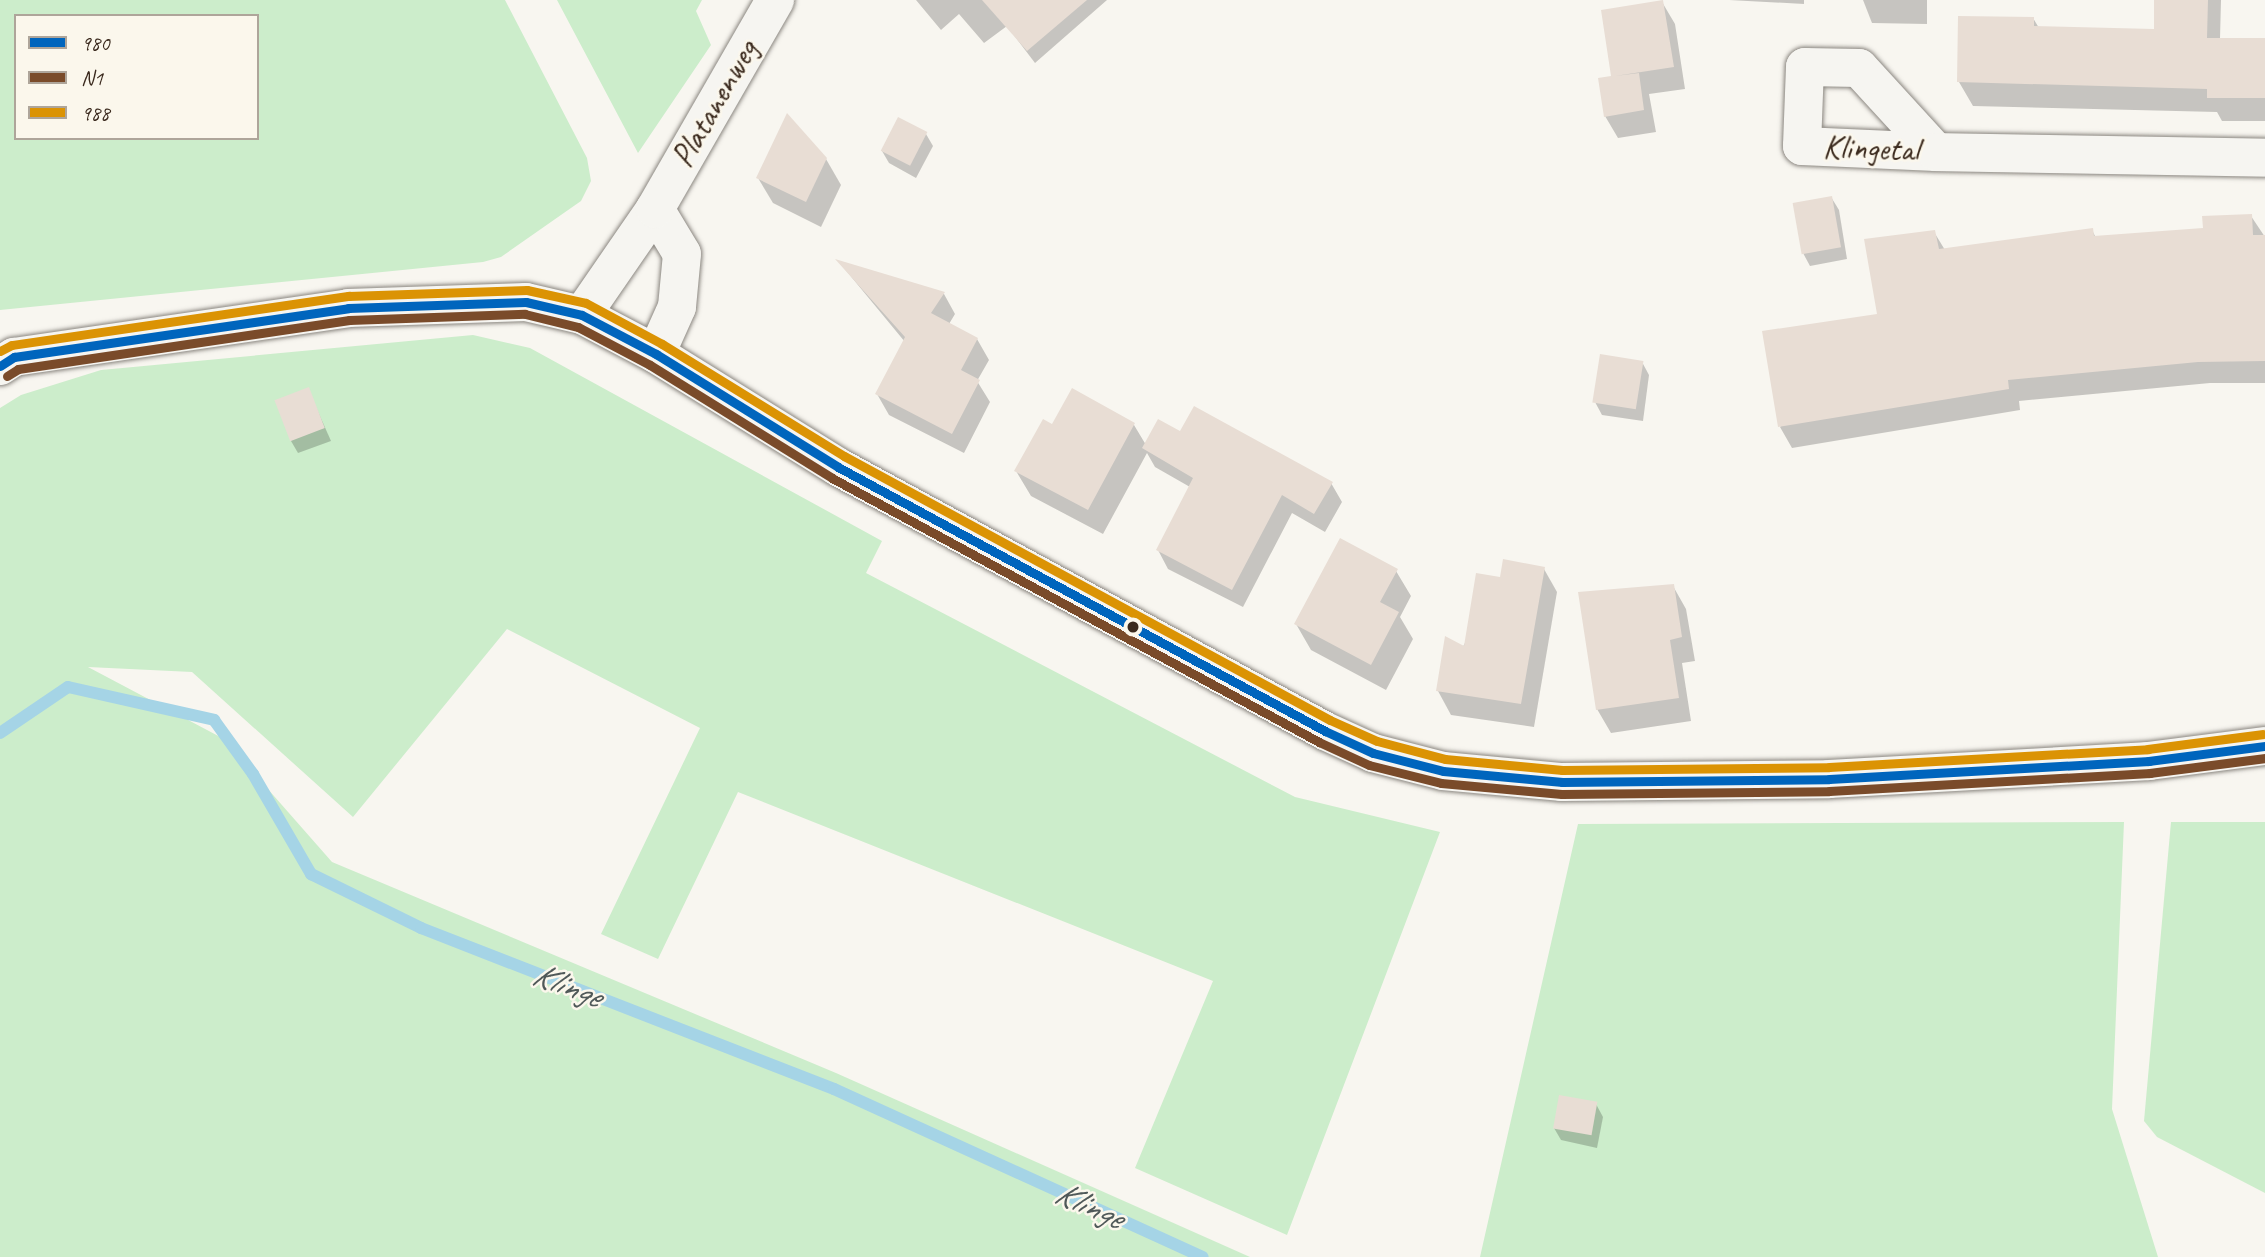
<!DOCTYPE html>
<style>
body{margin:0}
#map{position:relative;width:2265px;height:1257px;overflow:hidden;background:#f8f6f0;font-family:Caveat,sans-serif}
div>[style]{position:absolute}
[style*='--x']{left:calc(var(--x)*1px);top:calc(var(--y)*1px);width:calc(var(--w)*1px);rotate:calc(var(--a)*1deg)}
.green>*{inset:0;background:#ccedcb}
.shadow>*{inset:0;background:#0003}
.stream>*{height:12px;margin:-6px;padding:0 6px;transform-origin:6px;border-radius:6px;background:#a5d4e6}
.building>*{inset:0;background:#e8ddd4;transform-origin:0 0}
.roads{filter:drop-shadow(0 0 2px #8b8781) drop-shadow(0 0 2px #8b8781)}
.minor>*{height:38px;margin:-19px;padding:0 19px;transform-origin:19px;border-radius:19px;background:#f6f5f1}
.bus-1>*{height:9px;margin:-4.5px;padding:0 4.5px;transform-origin:4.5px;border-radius:4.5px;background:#0065bd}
.bus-2>*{height:9px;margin:-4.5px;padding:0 4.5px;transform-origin:4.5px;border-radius:4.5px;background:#7a4b2a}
.bus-3>*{height:9px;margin:-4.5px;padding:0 4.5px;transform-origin:4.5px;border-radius:4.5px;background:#db9304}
.dots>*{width:19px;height:19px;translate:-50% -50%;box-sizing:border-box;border:4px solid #fbf7ec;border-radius:50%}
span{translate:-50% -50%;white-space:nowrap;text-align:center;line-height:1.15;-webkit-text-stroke:5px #fbf7ec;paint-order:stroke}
.street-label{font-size:33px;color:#3b2a1e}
.water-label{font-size:35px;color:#505959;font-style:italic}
.legend{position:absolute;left:14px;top:14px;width:245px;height:126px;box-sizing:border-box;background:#fbf7ec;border:2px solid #aea59a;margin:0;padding:9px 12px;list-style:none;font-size:21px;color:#3b2a1e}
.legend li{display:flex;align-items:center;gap:14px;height:35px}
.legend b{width:35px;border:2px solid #aea59a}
</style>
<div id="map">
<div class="green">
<div style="clip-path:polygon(evenodd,0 0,505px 0,587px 158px,591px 181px,581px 201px,501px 257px,483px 262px,0 310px,0 0,16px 16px,257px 16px,257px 138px,16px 138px,16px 16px)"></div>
<div style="clip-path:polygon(557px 0,702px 0,696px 11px,711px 45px,638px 153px)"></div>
<div style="clip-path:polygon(473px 335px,530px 348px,882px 541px,866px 573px,1295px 797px,1440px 832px,1287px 1235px,1135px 1168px,1213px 981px,738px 792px,658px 959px,601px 934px,700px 728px,507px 629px,353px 817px,192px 672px,88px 667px,224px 739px,332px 862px,836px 1073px,1250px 1257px,0 1257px,0 408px,21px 395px,101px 370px)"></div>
<div style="clip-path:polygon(2124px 822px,2112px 1109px,2158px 1257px,1480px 1257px,1578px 824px)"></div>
<div style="clip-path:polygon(2171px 822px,2265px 822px,2265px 1193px,2157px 1137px,2144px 1121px)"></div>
</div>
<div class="shadow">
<div style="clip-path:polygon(916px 0,1107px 0,1035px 63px,1007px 26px,984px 43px,959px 14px,941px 30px)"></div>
<div style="clip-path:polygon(1729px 0,1804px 0,1804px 4px)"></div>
<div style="clip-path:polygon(1863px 0,1927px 0,1927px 24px,1872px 23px)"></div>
<div style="clip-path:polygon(2156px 0,2221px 0,2220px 39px,2265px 39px,2265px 121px,2222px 121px,2217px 112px,1973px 106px,1959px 82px,2033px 18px,2039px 28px,2156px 30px)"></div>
<div style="clip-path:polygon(1662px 2px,1675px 24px,1685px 89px,1649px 94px,1656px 132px,1618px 138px,1605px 116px,1613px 78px)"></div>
<div style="clip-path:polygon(926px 134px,933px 146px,916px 178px,889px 163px,882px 151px)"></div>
<div style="clip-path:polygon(826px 159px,841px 185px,821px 227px,773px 203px,758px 178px)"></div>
<div style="clip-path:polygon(1831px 197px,1839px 210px,1847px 259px,1810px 266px,1803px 253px)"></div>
<div style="clip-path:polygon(2251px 216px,2265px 237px,2265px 383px,2210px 383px,2019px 401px,2020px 410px,1792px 448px,1780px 427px,1879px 316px,1934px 232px,1945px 250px,2092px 230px,2096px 238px,2204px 230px)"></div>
<div style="clip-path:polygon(839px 262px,944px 294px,955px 314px,949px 324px,977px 339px,989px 360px,977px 381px,990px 402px,964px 453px,889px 415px,877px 394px,905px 342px)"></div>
<div style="clip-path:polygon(1642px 362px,1649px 375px,1643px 421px,1602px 415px,1595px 402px)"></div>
<div style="clip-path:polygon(308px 389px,331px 441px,298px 453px,291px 441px)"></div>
<div style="clip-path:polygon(1134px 425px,1146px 445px,1181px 433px,1331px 483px,1342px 502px,1325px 532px,1292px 513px,1243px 607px,1168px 569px,1158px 550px,1190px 487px,1155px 467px,1147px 453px,1103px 534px,1031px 496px,1016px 471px,1053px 427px)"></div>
<div style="clip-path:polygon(1544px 569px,1557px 592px,1534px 727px,1451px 715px,1438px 691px,1501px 579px)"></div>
<div style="clip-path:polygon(1396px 571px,1411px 596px,1400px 617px,1413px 639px,1386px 690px,1311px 650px,1296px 624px)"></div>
<div style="clip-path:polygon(1673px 586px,1686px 609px,1695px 661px,1682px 663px,1691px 721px,1611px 733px,1597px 709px)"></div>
<div style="clip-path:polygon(1596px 1104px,1603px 1117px,1597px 1148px,1561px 1140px,1554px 1128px)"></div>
</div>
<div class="stream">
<div style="--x:0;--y:733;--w:82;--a:-34.1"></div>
<div style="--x:68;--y:687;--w:150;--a:12.7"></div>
<div style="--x:214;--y:720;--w:67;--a:54.2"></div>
<div style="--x:253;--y:774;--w:116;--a:59.9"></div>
<div style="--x:311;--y:874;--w:123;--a:26.1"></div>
<div style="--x:421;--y:928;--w:443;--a:21.3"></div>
<div style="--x:834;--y:1089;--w:405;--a:24.5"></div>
</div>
<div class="building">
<div style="clip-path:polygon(982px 0,1087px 0,1027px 51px)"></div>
<div style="clip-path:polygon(1663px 0,1674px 67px,1615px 76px,1639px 73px,1644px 110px,1604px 117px,1598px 78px,1611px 76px,1601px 10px)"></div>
<div style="clip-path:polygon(2154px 0,2208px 0,2207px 38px,2265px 38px,2265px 98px,2207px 98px,2207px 89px,1957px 82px,1958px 16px,2034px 17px,2034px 26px,2154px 29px)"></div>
<div style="clip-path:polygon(787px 113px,827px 158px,806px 202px,756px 178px)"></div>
<div style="left:898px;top:117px;width:33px;height:38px;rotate:27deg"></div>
<div style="left:1832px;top:196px;width:52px;height:40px;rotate:80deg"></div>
<div style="clip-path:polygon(2252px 214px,2253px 235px,2265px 235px,2265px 361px,2198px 362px,2008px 380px,2009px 389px,1778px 427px,1762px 331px,1877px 314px,1864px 239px,1935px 230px,1939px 249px,2093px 228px,2094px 236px,2203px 228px,2202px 216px)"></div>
<div style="clip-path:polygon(835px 259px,945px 292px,931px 313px,978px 338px,961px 370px,980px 380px,952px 434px,875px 394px,905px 337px)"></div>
<div style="left:1600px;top:354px;width:44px;height:49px;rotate:9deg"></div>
<div style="left:309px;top:387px;width:44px;height:37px;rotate:69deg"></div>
<div style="clip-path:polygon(1072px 388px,1135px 423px,1088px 510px,1014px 471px,1043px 419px,1052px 424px)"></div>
<div style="clip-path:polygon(1194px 406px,1333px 482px,1314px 514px,1282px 495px,1232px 590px,1156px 550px,1193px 478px,1142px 448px,1158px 419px,1180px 431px)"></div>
<div style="clip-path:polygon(1340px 538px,1398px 569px,1380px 602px,1399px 612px,1371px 665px,1294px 624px)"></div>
<div style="clip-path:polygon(1503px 559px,1545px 567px,1521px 704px,1436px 691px,1445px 636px,1464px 646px,1476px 573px,1500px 577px)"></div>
<div style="clip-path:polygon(1674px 584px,1682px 637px,1670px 640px,1679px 698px,1596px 710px,1578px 592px)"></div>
<div style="left:1559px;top:1095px;width:39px;height:34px;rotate:10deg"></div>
</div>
<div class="roads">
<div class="minor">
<div style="--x:1936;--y:152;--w:114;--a:-132.5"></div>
<div style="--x:1859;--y:68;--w:54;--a:-178.9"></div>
<div style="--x:1805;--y:67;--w:79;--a:92.2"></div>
<div style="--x:1802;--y:146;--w:134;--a:2.6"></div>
<div style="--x:1936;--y:152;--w:329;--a:1"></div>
<div style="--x:655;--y:209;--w:52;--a:59"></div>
<div style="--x:682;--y:254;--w:53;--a:95.4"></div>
<div style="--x:677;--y:307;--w:51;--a:114.1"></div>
<div style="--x:582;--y:315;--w:129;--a:-55.4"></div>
<div style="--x:655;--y:209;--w:241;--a:-60.1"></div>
<div style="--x:0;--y:366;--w:17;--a:-33"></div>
<div style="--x:14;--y:357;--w:338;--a:-8.3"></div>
<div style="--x:348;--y:308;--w:178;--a:-1.9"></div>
<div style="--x:526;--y:302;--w:57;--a:13.1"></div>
<div style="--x:582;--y:315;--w:84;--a:27.8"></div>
<div style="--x:656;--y:354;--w:214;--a:31.8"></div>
<div style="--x:838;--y:467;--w:554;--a:28.46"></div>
<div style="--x:1325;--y:731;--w:53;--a:24.6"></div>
<div style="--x:1373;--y:753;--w:72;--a:14.4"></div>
<div style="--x:1443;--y:771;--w:120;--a:5.3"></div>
<div style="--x:1562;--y:782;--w:267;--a:-0.6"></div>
<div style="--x:1829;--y:779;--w:321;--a:-3.2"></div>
<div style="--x:2149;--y:761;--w:117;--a:-7.4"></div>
</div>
</div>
<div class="bus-1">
<div style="--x:0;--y:366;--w:17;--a:-33"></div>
<div style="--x:14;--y:357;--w:338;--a:-8.3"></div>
<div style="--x:348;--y:308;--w:178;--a:-1.9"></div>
<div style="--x:526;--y:302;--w:57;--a:13.1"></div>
<div style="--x:582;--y:315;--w:84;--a:27.8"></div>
<div style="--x:656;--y:354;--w:214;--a:31.8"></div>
<div style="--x:838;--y:467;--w:554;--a:28.46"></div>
<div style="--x:1325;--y:731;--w:53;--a:24.6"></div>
<div style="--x:1373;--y:753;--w:72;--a:14.4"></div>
<div style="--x:1443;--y:771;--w:120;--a:5.3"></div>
<div style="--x:1562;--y:782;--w:267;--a:-0.6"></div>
<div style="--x:1829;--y:779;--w:321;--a:-3.2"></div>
<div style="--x:2149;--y:761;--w:117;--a:-7.4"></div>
</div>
<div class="bus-2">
<div style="--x:7;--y:376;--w:13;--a:-32"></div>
<div style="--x:18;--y:369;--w:335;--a:-8.4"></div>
<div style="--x:349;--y:320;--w:176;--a:-2"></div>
<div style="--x:525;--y:314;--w:55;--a:13.8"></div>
<div style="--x:578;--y:327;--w:81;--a:27.8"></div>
<div style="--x:650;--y:365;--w:214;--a:31.8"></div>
<div style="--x:832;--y:478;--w:554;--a:28.46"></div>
<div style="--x:1319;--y:742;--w:55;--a:24.7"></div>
<div style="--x:1369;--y:765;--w:74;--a:14"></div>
<div style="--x:1441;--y:783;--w:121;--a:5.2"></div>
<div style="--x:1562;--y:794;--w:267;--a:-0.6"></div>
<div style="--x:1829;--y:791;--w:322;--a:-3.2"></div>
<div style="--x:2150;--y:773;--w:116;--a:-7.4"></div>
</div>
<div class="bus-3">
<div style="--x:0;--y:351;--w:13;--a:-27"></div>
<div style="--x:12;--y:345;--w:340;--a:-8.3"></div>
<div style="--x:348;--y:296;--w:179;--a:-1.9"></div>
<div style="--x:527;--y:290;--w:60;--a:12.4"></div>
<div style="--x:586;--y:303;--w:86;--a:28.3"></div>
<div style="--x:662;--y:344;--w:214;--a:31.6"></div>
<div style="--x:844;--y:456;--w:553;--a:28.51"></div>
<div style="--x:1330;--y:720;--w:51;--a:24.1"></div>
<div style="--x:1377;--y:741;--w:70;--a:14.8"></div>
<div style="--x:1445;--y:759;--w:118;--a:5.4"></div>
<div style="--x:1562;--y:770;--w:267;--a:-0.6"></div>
<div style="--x:1829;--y:767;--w:320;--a:-3.2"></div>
<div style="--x:2148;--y:749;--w:116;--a:-7.4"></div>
</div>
<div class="dots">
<div style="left:1133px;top:627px;background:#3b2a1e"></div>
</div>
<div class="street-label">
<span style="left:715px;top:104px;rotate:-60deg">Platanenweg</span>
<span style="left:1871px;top:149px;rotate:2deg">Klingetal</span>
</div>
<div class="water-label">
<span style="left:567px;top:985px;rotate:21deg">Klinge</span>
<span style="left:1089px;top:1205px;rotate:24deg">Klinge</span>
</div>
<ul class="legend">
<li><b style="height:9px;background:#0065bd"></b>980</li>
<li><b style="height:9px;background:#7a4b2a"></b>N1</li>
<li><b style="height:9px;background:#db9304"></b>988</li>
</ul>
</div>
